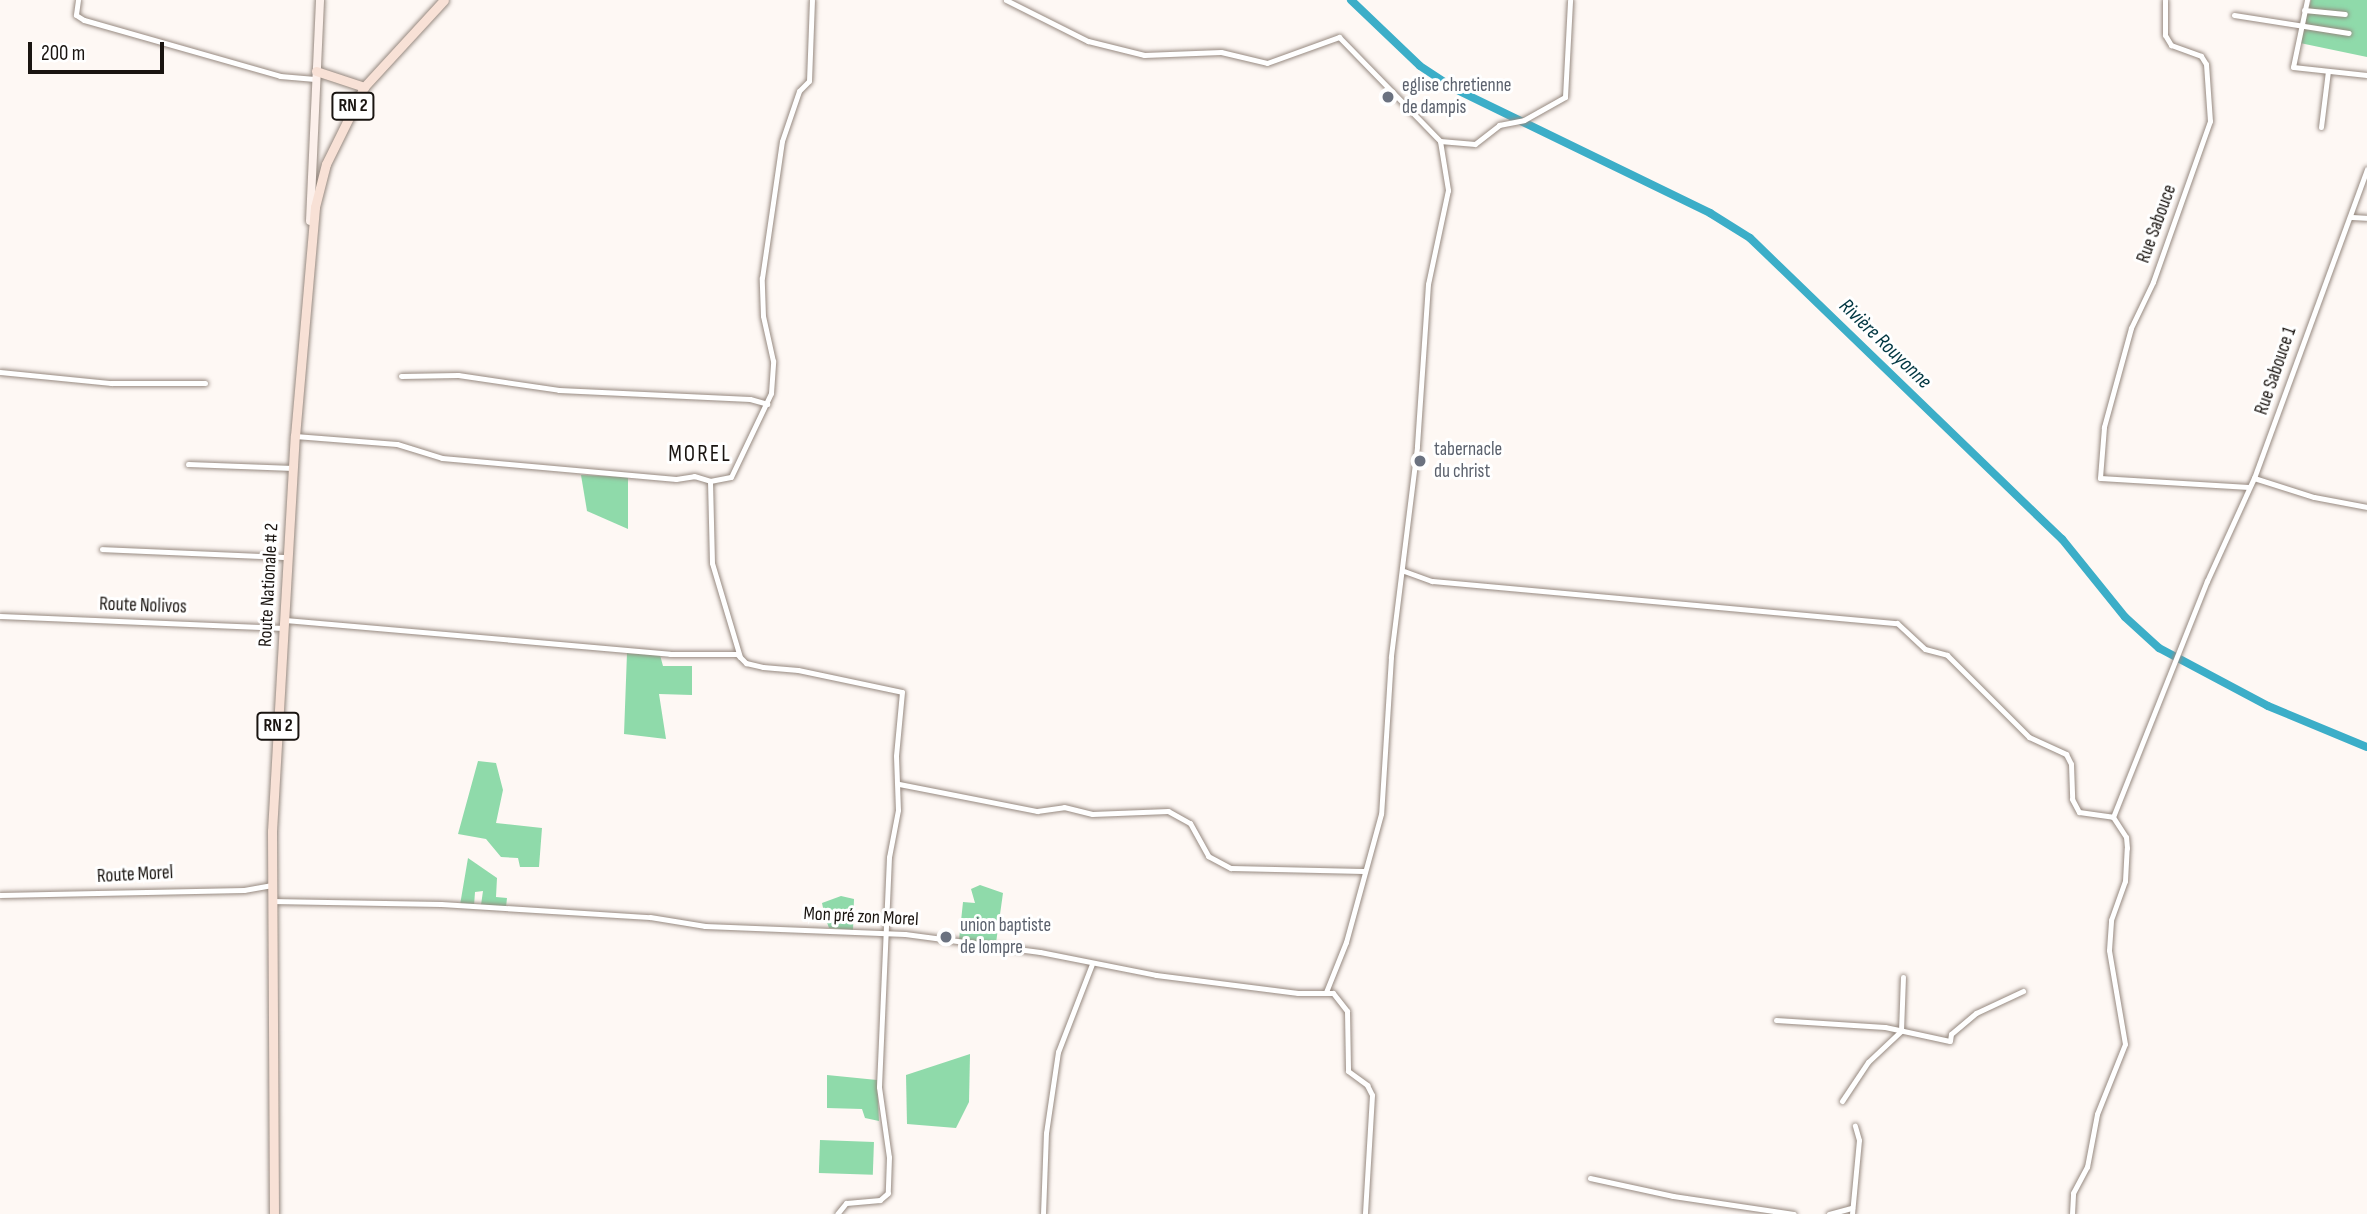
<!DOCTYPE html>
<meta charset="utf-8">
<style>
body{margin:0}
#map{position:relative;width:2367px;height:1214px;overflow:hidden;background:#fef8f4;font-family:"Sofia Sans Condensed",sans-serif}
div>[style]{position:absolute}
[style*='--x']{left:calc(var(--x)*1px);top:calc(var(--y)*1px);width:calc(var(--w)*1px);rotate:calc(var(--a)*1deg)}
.green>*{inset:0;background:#8fdaaa;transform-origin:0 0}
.river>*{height:8px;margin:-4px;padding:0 4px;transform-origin:4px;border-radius:4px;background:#3caec8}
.roads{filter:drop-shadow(0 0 2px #968980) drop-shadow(0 0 2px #968980)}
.street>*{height:5px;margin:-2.5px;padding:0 2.5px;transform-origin:2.5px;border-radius:2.5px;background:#fff}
.secondary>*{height:8px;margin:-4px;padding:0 4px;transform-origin:4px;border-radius:4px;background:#fcf0eb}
.primary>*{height:9px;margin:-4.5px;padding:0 4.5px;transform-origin:4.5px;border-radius:4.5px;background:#f8e1d6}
.dots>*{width:19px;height:19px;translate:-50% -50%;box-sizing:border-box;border:4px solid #fff;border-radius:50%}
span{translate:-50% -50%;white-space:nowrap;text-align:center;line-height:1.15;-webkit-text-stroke:6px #fff;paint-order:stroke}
.shield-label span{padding:2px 5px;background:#fff;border:2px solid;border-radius:5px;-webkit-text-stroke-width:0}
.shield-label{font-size:18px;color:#1a1511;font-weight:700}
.worship-label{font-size:19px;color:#5b616d}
.left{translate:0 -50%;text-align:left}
.street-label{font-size:19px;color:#1a1511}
.water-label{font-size:21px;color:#003641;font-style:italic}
.quarter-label{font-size:23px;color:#1a1511;letter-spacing:2px}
.scale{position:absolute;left:28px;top:42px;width:136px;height:32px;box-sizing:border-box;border:4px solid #1a1511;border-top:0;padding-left:9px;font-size:21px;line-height:24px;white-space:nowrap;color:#1a1511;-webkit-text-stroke:5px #fff;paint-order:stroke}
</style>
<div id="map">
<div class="green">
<div style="clip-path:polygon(2311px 0,2367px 0,2367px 57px,2300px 43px)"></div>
<div style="clip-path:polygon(581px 475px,628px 477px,628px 529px,587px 511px)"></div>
<div style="clip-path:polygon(627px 653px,660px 655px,663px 666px,692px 666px,692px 695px,659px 694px,666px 739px,624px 734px)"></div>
<div style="clip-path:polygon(478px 761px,496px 763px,503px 790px,496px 823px,542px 828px,539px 867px,520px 867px,518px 858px,501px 857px,486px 839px,458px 834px)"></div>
<div style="clip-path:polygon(468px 858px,497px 878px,496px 897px,507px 898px,506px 907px,481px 905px,483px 891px,475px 892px,474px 906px,460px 905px)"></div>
<div style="clip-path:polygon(980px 885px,1003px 893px,996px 943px,959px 940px,963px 902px,975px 903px,971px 889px)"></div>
<div style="clip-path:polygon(841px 896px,854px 899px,853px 930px,829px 928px,825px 917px,822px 903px)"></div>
<div style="clip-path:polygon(970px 1054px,969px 1102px,956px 1128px,907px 1124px,906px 1075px)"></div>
<div style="clip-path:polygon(827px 1075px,877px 1080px,879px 1121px,865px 1118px,862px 1109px,827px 1108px)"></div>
<div style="left:820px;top:1140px;width:54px;height:33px;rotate:2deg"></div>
</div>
<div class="river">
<div style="--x:1351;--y:0;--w:95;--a:43.7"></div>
<div style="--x:1420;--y:66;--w:42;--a:33.3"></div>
<div style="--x:1455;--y:89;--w:284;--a:25.9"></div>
<div style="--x:1710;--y:213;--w:47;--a:32"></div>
<div style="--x:1750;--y:238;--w:434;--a:44"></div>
<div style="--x:2062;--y:539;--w:100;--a:51.1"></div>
<div style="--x:2125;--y:617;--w:46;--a:42.4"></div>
<div style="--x:2159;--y:648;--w:123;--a:28"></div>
<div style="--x:2268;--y:706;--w:107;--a:22.5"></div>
</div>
<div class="roads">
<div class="street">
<div style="--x:78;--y:0;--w:15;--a:98"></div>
<div style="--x:76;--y:15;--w:9;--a:32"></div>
<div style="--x:84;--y:20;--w:204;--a:15.9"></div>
<div style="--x:280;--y:76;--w:35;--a:5"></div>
<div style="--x:1006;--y:0;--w:92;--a:26.6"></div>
<div style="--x:1088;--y:41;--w:58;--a:14"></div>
<div style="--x:1144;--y:55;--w:77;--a:-2.2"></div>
<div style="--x:1221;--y:52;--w:47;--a:13.4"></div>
<div style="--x:1267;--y:63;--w:77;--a:-19.9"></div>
<div style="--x:1339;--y:37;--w:145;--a:45.8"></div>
<div style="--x:1440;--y:141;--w:50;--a:80.7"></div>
<div style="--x:1448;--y:190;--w:96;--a:102"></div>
<div style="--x:1428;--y:284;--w:163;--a:93.9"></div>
<div style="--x:1417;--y:447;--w:212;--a:97.1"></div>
<div style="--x:1391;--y:657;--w:157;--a:93.6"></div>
<div style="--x:1381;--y:814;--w:133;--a:105.3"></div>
<div style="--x:1346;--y:942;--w:54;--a:111.8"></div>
<div style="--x:2165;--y:0;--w:35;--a:90"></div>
<div style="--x:2165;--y:35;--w:12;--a:59"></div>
<div style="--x:2171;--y:45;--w:32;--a:20"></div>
<div style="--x:2201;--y:56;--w:9;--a:58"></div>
<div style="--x:2206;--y:64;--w:57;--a:86"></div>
<div style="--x:2210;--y:121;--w:171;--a:109.5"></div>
<div style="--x:2153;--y:282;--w:51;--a:115.6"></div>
<div style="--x:2131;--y:328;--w:103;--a:105.3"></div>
<div style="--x:2104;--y:427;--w:51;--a:94.5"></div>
<div style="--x:2100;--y:478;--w:149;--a:3.5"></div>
<div style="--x:2307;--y:0;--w:68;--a:101.8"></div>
<div style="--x:2293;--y:67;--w:74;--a:6.2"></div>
<div style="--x:2304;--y:10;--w:41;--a:5.6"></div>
<div style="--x:2234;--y:15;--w:116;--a:8.9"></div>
<div style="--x:2321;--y:127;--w:56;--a:-82.9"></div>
<div style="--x:1440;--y:141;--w:35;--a:5"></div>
<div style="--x:1475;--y:144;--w:31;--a:-38"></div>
<div style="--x:1499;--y:125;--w:25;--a:-11"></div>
<div style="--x:1524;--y:120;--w:47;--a:-29.3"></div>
<div style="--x:1565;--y:97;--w:97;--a:-87"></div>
<div style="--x:2350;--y:217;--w:17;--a:3"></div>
<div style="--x:0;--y:372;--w:112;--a:5.7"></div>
<div style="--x:111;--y:383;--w:94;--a:0"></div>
<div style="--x:401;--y:376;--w:57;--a:-1"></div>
<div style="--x:458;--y:375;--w:102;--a:8.4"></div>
<div style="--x:559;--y:390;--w:191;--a:2.7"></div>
<div style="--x:750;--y:399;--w:18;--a:16"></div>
<div style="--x:295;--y:436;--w:102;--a:4.5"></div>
<div style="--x:397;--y:444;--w:47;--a:17.3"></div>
<div style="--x:442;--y:458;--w:235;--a:5.1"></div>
<div style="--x:676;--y:479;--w:18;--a:-9"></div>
<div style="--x:694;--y:476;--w:17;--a:17"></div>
<div style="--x:710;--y:481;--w:21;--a:-11"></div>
<div style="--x:731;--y:477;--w:93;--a:-64.5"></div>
<div style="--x:771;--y:393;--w:32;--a:-86"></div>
<div style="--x:773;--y:361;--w:46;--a:-102.5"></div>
<div style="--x:763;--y:316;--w:38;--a:-92"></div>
<div style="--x:762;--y:278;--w:138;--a:-81.7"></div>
<div style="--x:782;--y:141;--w:53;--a:-71.2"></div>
<div style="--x:799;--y:91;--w:14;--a:-45"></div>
<div style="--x:809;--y:81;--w:81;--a:-87.9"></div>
<div style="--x:188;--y:464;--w:105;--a:2.2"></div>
<div style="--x:2254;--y:478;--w:63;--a:17.6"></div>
<div style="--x:2314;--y:497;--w:54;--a:10.7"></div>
<div style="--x:710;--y:481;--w:82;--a:88.6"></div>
<div style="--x:712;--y:563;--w:98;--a:73.4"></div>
<div style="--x:102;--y:549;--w:185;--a:2.5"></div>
<div style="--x:1404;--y:571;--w:30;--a:20"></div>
<div style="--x:1432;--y:581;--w:467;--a:5.2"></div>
<div style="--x:1897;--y:623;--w:38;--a:43"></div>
<div style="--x:1925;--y:649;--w:23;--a:15"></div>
<div style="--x:1947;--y:655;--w:116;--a:45"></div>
<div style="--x:2029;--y:737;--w:41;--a:24.7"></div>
<div style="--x:2066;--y:754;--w:11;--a:63"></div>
<div style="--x:2071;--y:764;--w:35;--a:88"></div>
<div style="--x:2072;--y:799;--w:15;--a:62"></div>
<div style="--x:2079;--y:812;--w:34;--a:8"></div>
<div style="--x:0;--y:616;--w:284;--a:2.4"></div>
<div style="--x:285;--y:620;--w:386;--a:5"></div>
<div style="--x:670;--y:654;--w:67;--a:0"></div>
<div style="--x:737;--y:654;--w:13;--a:45"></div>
<div style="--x:746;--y:663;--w:17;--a:13"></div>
<div style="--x:763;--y:667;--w:35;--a:5"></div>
<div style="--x:798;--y:670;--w:106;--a:11.9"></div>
<div style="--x:902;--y:692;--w:64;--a:95.4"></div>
<div style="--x:896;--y:756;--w:54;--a:87.9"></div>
<div style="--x:898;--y:810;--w:48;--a:100.8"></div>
<div style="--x:889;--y:857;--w:230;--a:92.5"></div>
<div style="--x:879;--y:1087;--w:71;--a:81.9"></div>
<div style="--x:889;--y:1157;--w:36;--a:92"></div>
<div style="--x:888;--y:1193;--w:11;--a:139"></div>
<div style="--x:880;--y:1200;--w:34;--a:175"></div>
<div style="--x:846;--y:1203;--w:14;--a:129"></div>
<div style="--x:899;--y:784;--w:141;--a:11.1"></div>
<div style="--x:1037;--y:811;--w:27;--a:-8"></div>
<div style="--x:1064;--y:807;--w:29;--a:14"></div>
<div style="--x:1092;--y:814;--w:76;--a:-2.3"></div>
<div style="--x:1168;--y:811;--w:25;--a:29"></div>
<div style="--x:1190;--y:823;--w:38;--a:61"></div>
<div style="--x:1208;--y:856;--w:26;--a:28"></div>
<div style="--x:1231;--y:868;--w:132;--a:1.3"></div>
<div style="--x:0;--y:895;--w:244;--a:-1.2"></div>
<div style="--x:244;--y:890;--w:27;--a:-10"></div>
<div style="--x:271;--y:901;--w:170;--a:1"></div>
<div style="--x:441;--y:904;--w:209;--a:3.6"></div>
<div style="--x:650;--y:917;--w:56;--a:9.3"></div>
<div style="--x:705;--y:926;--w:200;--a:2.3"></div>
<div style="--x:905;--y:934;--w:136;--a:7.6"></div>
<div style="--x:1040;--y:952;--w:118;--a:11.2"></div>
<div style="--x:1156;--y:975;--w:143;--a:7.2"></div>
<div style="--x:1298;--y:993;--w:35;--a:0"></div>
<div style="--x:1333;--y:993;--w:23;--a:52"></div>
<div style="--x:1347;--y:1011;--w:60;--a:89"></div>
<div style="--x:1348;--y:1071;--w:24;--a:36"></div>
<div style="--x:1367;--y:1085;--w:11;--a:63"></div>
<div style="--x:1372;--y:1095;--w:119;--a:93.4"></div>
<div style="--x:1776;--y:1020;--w:109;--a:3.7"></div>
<div style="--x:1885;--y:1027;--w:66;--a:12.2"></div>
<div style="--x:1950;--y:1041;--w:7;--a:-82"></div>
<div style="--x:1951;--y:1034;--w:33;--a:-40"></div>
<div style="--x:1976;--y:1013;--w:52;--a:-25.1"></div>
<div style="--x:1842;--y:1101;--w:47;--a:-56.3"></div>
<div style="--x:1868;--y:1062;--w:45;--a:-43.2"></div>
<div style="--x:1901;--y:1031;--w:54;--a:-87.9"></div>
<div style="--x:1590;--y:1178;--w:85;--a:12.2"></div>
<div style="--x:1673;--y:1196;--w:122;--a:8.5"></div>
<div style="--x:1043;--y:1214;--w:81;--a:-87.9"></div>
<div style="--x:1046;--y:1133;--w:82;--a:-81.6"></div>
<div style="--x:1058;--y:1052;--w:94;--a:-68.9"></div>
<div style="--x:1829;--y:1214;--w:24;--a:-15"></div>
<div style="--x:1852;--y:1214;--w:74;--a:-84.6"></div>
<div style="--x:1859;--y:1140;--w:15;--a:-106"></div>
<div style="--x:2072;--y:1214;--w:21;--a:-87"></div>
<div style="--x:2073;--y:1193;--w:30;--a:-62"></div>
<div style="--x:2087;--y:1167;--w:54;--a:-79.3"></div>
<div style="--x:2097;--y:1114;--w:75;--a:-68.2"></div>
<div style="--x:2125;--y:1044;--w:95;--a:-99.7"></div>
<div style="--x:2109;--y:950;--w:30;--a:-86"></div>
<div style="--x:2111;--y:920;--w:41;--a:-70.3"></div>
<div style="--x:2125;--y:881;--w:33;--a:-87"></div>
<div style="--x:2127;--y:848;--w:11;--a:-95"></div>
<div style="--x:2126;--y:837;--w:24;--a:-123"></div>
<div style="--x:2113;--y:817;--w:254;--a:-68.3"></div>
<div style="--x:2207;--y:581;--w:113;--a:-65.5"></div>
<div style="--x:2254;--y:478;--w:329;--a:-69.9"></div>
</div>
<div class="secondary">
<div style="--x:310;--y:221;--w:221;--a:-87.4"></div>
</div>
<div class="primary">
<div style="--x:316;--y:71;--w:51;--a:18.4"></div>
<div style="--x:274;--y:1214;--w:383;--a:-90.3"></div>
<div style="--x:272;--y:831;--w:396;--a:-86.7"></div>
<div style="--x:295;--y:436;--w:230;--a:-85"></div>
<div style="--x:315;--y:207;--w:44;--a:-75.7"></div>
<div style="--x:326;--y:164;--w:86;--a:-63.7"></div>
<div style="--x:364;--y:87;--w:118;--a:-47.4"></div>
</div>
</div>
<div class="dots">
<div style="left:1388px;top:97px;background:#6b7280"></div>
<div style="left:1420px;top:461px;background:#6b7280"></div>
<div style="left:946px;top:937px;background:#6b7280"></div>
</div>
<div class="shield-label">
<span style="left:353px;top:106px">RN 2</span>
<span style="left:278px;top:726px">RN 2</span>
</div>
<div class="worship-label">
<span class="left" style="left:1402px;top:97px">eglise chretienne<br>de dampis</span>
<span class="left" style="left:1434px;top:461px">tabernacle<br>du christ</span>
<span class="left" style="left:960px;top:937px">union baptiste<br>de lompre</span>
</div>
<div class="street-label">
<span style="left:2157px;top:224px;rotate:-70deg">Rue Sabouce</span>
<span style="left:2276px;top:371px;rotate:-71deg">Rue Sabouce 1</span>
<span style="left:269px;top:585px;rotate:-87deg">Route Nationale # 2</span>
<span style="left:143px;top:606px;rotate:2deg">Route Nolivos</span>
<span style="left:135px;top:875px;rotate:-3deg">Route Morel</span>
<span style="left:861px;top:917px;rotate:3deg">Mon pré zon Morel</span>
</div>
<div class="water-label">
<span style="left:1885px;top:344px;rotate:44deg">Rivière Rouyonne</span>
</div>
<div class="quarter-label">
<span style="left:700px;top:454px">MOREL</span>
</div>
<div class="scale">200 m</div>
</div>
